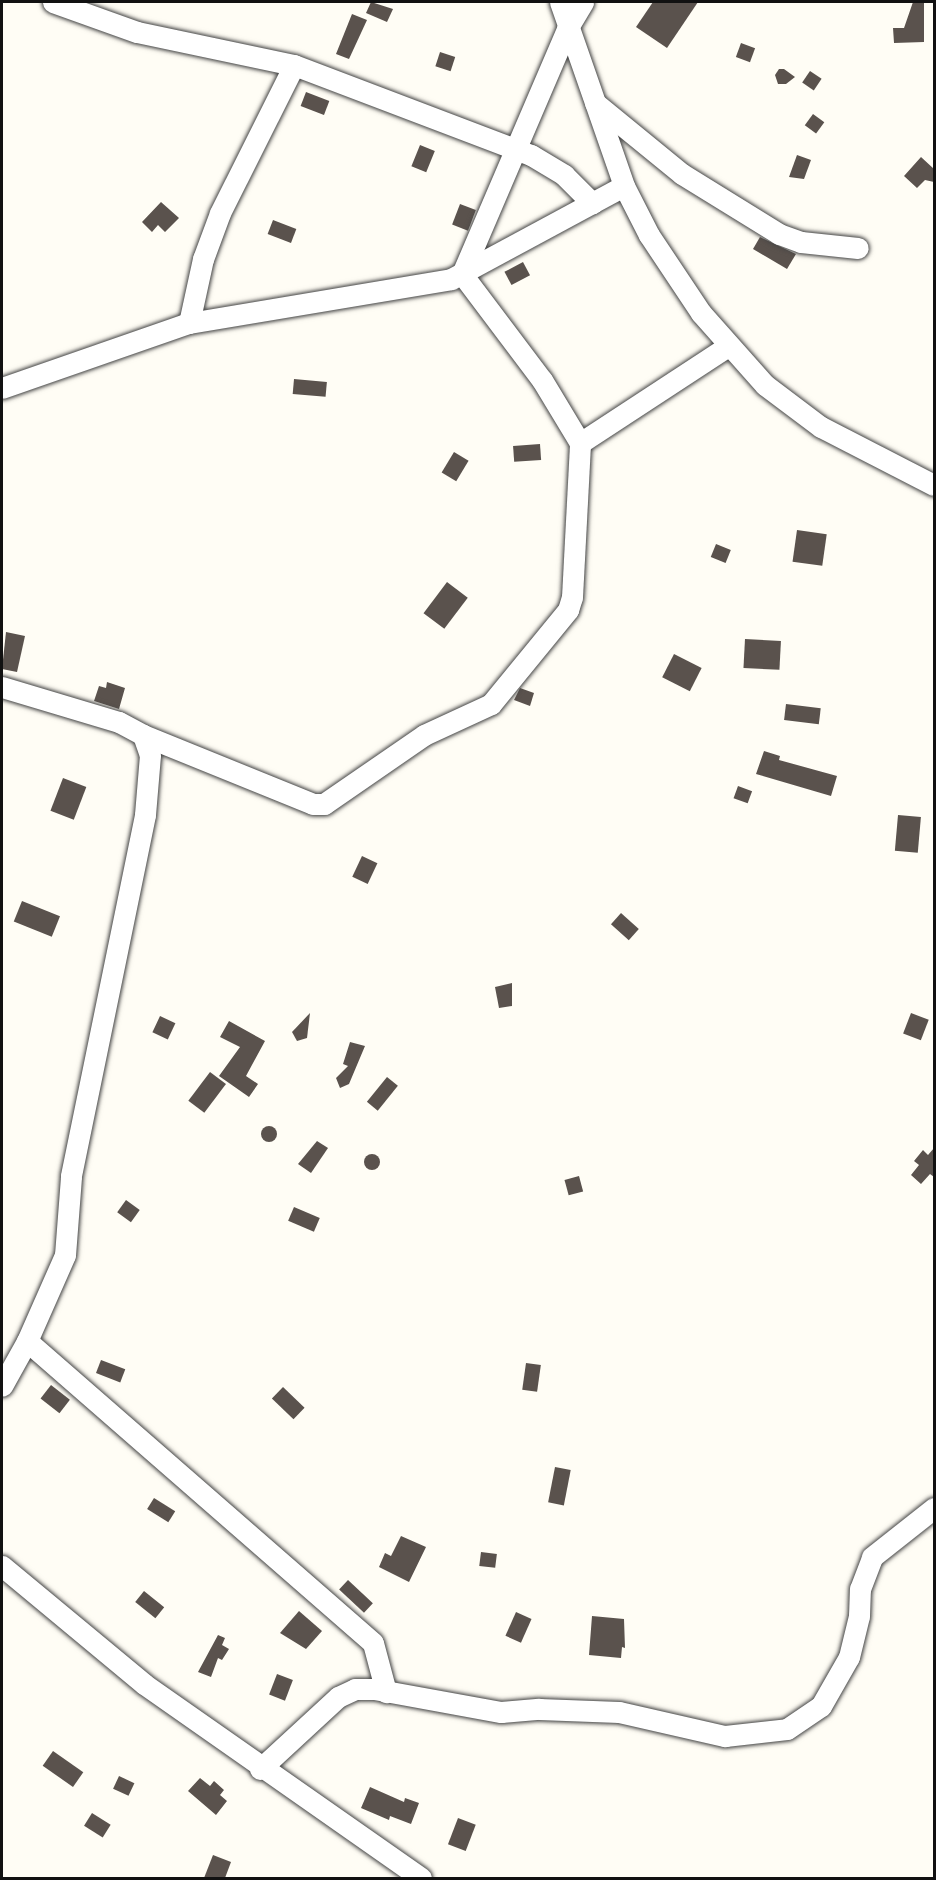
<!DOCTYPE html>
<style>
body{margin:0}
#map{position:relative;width:936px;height:1880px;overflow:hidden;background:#fffdf5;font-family:"Playfair Display",serif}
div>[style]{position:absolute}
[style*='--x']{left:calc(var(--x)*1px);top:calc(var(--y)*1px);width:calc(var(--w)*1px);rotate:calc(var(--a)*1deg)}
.building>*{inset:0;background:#5a524d;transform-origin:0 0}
.round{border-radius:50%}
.roads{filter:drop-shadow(0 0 2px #444) drop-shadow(0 0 2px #444)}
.street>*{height:21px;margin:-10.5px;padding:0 10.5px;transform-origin:10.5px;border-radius:10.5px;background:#fff}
span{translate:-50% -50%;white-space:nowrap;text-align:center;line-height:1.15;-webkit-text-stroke:6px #fff;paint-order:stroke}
.frame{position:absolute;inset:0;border:3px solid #111;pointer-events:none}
</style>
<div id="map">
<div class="building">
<div style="clip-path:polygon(371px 2px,393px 9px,387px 22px,366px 13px)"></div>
<div style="clip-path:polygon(653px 2px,698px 2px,667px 48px,636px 27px)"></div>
<div style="clip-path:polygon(913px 2px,924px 2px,924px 42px,894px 43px,893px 28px,904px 28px)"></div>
<div style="clip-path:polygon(352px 14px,367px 20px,349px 59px,336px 54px)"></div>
<div style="left:741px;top:43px;width:15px;height:15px;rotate:20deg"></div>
<div style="left:440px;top:52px;width:16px;height:15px;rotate:18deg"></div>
<div style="clip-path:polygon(779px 69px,784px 69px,795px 77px,786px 84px,778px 84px,775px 75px)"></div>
<div style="left:810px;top:71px;width:14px;height:14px;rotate:34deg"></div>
<div style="left:306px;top:92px;width:25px;height:15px;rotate:21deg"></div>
<div style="left:813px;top:114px;width:14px;height:14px;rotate:36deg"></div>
<div style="left:420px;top:145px;width:16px;height:23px;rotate:22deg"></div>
<div style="clip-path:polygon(797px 155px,811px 160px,804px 179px,789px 177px)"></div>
<div style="clip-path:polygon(921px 157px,934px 169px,934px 182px,925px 180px,917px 188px,904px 176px)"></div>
<div style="clip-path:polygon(161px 202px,179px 218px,165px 232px,158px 225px,152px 232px,142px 222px)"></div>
<div style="left:460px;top:204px;width:17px;height:22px;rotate:21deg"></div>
<div style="left:273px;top:220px;width:25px;height:15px;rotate:21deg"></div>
<div style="clip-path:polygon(760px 237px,796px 254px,787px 269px,753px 249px)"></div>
<div style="left:523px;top:262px;width:15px;height:21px;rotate:62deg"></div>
<div style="left:294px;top:379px;width:33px;height:15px;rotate:5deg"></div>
<div style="left:540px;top:444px;width:16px;height:27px;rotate:86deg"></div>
<div style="left:454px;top:452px;width:17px;height:24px;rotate:31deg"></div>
<div style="left:797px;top:530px;width:30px;height:32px;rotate:8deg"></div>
<div style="left:716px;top:544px;width:16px;height:14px;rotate:22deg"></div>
<div style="left:447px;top:582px;width:26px;height:39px;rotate:37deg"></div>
<div style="clip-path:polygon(6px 632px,25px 636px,17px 672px,2px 669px)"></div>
<div style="left:745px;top:639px;width:36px;height:29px;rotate:3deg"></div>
<div style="left:674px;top:654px;width:31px;height:26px;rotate:27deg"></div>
<div style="clip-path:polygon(107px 682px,125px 688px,119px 709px,94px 701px,99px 686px,106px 688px)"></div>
<div style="clip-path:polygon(520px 688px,534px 693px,530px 706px,514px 700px)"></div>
<div style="left:786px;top:704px;width:35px;height:16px;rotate:7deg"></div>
<div style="clip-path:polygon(764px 751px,780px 756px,779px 760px,837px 776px,831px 796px,756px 774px)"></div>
<div style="left:63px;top:778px;width:25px;height:35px;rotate:21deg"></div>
<div style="left:738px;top:786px;width:15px;height:13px;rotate:20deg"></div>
<div style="left:898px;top:815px;width:23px;height:36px;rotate:5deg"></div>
<div style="left:362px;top:856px;width:17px;height:23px;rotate:25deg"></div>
<div style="left:22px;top:901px;width:41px;height:22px;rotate:22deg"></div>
<div style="left:621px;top:913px;width:24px;height:15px;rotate:42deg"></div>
<div style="clip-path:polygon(512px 983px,512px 1006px,499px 1008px,495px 987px)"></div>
<div style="clip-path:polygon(310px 1013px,307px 1038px,297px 1041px,292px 1032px)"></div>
<div style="left:911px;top:1013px;width:19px;height:22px;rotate:21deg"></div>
<div style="left:160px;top:1016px;width:17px;height:18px;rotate:25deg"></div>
<div style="clip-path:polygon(229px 1021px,265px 1041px,246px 1076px,258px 1084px,249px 1097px,219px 1076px,240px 1047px,220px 1037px)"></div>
<div style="clip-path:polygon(350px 1042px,365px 1046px,349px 1084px,340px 1088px,336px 1078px,348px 1066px,343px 1064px)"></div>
<div style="left:210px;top:1072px;width:20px;height:36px;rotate:37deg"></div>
<div style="left:387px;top:1077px;width:14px;height:32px;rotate:39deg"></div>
<div class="round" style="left:261px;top:1126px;width:16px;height:16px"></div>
<div style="clip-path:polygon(317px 1141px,328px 1148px,311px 1173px,298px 1164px)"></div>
<div style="clip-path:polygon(934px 1148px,934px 1177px,930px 1174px,921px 1184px,911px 1175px,919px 1165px,914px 1161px,923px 1150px,928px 1155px)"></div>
<div class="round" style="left:364px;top:1154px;width:16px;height:16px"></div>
<div style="left:579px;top:1176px;width:16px;height:15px;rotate:75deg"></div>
<div style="left:126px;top:1200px;width:17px;height:15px;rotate:36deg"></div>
<div style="left:294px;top:1207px;width:28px;height:15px;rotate:23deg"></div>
<div style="left:101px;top:1360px;width:26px;height:14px;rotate:21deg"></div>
<div style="left:526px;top:1363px;width:15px;height:27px;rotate:8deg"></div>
<div style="left:51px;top:1385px;width:24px;height:17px;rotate:38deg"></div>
<div style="left:283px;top:1387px;width:30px;height:16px;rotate:44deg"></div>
<div style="left:555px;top:1467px;width:16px;height:36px;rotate:11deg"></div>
<div style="left:154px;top:1498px;width:25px;height:13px;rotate:32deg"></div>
<div style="clip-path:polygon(401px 1536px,426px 1547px,409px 1582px,379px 1567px,385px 1553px,391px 1556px)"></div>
<div style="left:481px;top:1552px;width:16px;height:14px;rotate:7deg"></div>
<div style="left:348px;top:1580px;width:34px;height:13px;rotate:43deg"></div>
<div style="left:144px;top:1591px;width:26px;height:14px;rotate:39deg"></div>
<div style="clip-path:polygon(299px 1611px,322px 1631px,306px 1649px,280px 1633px)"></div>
<div style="left:516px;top:1612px;width:17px;height:26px;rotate:24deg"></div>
<div style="clip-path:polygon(592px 1616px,624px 1619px,625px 1648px,622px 1647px,621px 1658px,589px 1655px)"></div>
<div style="clip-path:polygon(218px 1635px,225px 1638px,222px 1645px,229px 1649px,222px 1660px,218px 1658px,211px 1677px,198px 1672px)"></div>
<div style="left:277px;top:1674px;width:17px;height:22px;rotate:21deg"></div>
<div style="left:53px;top:1751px;width:37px;height:18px;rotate:35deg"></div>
<div style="left:119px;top:1776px;width:17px;height:14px;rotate:25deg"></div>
<div style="clip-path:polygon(200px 1778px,210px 1786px,214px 1781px,224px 1790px,220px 1795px,227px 1801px,216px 1815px,188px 1791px)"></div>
<div style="clip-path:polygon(370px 1787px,404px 1802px,405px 1798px,419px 1803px,411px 1824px,390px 1816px,389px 1820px,361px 1808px)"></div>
<div style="left:92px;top:1813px;width:22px;height:15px;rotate:32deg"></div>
<div style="left:458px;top:1818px;width:19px;height:28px;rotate:21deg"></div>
<div style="clip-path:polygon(213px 1855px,231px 1862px,225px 1878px,204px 1878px)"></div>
</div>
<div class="roads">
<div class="street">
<div style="--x:53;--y:2;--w:89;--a:19.7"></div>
<div style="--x:137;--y:32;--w:160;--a:11.9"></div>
<div style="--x:294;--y:65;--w:254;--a:20.8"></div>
<div style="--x:531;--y:155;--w:39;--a:31"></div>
<div style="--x:564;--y:175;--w:40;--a:45"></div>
<div style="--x:560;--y:2;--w:195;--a:70.8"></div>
<div style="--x:624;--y:186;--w:55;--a:63"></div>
<div style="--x:649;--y:235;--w:94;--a:56.3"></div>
<div style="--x:701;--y:313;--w:96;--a:48.4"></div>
<div style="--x:765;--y:385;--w:70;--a:36.9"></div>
<div style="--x:821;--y:427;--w:127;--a:27.2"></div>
<div style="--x:595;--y:103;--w:112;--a:39.2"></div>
<div style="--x:682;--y:174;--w:114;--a:31.7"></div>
<div style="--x:779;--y:234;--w:23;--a:20"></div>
<div style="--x:801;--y:242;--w:57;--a:6"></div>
<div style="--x:462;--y:274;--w:267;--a:-66.8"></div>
<div style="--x:567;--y:29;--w:31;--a:-59"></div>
<div style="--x:462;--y:274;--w:133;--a:53"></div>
<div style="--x:542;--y:380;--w:74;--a:58.9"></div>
<div style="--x:189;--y:323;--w:66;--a:-77.7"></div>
<div style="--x:203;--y:259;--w:49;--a:-69.7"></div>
<div style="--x:220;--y:213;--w:165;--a:-63.4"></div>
<div style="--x:2;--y:388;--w:198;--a:-19.2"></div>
<div style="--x:189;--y:323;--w:266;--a:-9.5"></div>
<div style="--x:451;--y:279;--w:196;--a:-28.3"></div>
<div style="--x:2;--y:687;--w:122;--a:16.7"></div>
<div style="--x:119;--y:722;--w:27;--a:28"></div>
<div style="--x:143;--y:735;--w:21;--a:71"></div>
<div style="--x:150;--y:755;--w:60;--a:94.8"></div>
<div style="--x:145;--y:815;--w:369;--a:101.6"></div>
<div style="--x:71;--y:1177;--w:78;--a:94.4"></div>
<div style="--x:65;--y:1255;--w:94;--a:113.8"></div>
<div style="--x:27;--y:1341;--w:51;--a:119.1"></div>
<div style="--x:143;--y:735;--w:183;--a:22.1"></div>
<div style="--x:313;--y:804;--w:11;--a:0"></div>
<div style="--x:324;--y:804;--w:121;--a:-34.6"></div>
<div style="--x:424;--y:735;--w:74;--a:-24.8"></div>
<div style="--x:491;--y:704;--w:122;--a:-50.7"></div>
<div style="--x:568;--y:610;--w:14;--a:-73"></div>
<div style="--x:572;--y:597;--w:154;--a:-87"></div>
<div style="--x:580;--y:443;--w:177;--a:-33.2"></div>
<div style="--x:27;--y:1341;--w:459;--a:41.1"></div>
<div style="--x:373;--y:1643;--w:51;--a:75.1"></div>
<div style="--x:2;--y:1566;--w:185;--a:39.7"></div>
<div style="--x:144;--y:1684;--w:338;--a:35"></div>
<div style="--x:260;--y:1769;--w:106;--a:-42.7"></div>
<div style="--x:338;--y:1697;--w:19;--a:-25"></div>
<div style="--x:355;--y:1689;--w:19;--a:0"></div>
<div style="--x:374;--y:1689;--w:129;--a:10.3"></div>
<div style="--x:501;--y:1712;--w:38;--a:-5"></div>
<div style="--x:539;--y:1709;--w:80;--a:2.1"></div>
<div style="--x:619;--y:1712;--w:109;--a:12.8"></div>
<div style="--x:725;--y:1736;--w:62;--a:-6.4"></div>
<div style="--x:787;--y:1729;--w:41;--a:-34.1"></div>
<div style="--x:821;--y:1706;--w:56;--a:-60.3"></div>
<div style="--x:849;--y:1657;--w:42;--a:-76.3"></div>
<div style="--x:859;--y:1616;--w:27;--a:-88"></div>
<div style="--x:860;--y:1589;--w:34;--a:-69"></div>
<div style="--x:872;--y:1557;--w:79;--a:-38.3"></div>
</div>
</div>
<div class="frame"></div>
</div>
